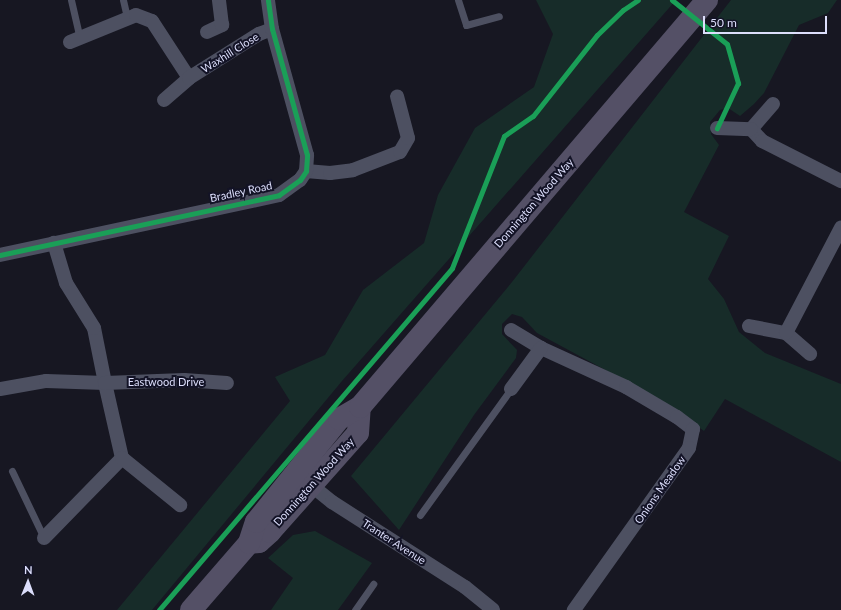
<!DOCTYPE html>
<style>
body{margin:0}
#map{position:relative;width:841px;height:610px;overflow:hidden;background:#171722;font-family:Lato,sans-serif}
div>[style]{position:absolute}
[style*='--x']{left:calc(var(--x)*1px);top:calc(var(--y)*1px);width:calc(var(--w)*1px);rotate:calc(var(--a)*1deg)}
.green>*{inset:0;background:#172c29}
.lane>*{height:7px;margin:-3.5px;padding:0 3.5px;transform-origin:3.5px;border-radius:3.5px;background:#4d5061}
.street>*{height:14px;margin:-7px;padding:0 7px;transform-origin:7px;border-radius:7px;background:#4d5061}
.primary>*{height:22px;margin:-11px;padding:0 11px;transform-origin:11px;border-radius:11px;background:#545066}
.cycleway>*{height:5px;margin:-2.5px;padding:0 2.5px;transform-origin:2.5px;border-radius:2.5px;background:#1a9f57}
span{translate:-50% -50%;white-space:nowrap;text-align:center;line-height:1.15;-webkit-text-stroke:4px #131326;paint-order:stroke}
.street-label{font-size:11px;color:#dcdefb}
.north{position:absolute;left:8px;top:562px;width:40px;height:40px;-webkit-text-stroke:3px #131326;paint-order:stroke;rotate:1deg;font-size:11px;font-weight:700;line-height:16px;text-align:center;color:#dcdefb}
.north::after{content:'';display:block;margin:auto;width:14px;height:18px;background:#dcdefb;clip-path:polygon(50% 0,100% 100%,50% 72%,0 100%)}
.scale{position:absolute;left:703px;top:16px;width:124px;height:18px;box-sizing:border-box;border:2px solid #dcdefb;border-top:0;padding-left:5px;font-size:12px;line-height:14px;white-space:nowrap;color:#dcdefb;-webkit-text-stroke:3px #131326;paint-order:stroke}
</style>
<div id="map">
<div class="green">
<div style="clip-path:polygon(536px 0,676px 0,342px 381px,152px 610px,117px 610px,290px 401px,275px 377px,325px 355px,363px 290px,424px 243px,438px 195px,475px 128px,534px 87px,553px 34px)"></div>
<div style="clip-path:polygon(731px 0,837px 0,828px 13px,799px 25px,764px 93px,754px 104px,740px 116px,728px 108px,720px 110px,710px 122px,711px 134px,719px 145px,684px 212px,729px 236px,708px 279px,724px 299px,739px 332px,765px 353px,841px 384px,841px 462px,725px 399px,704px 431px,661px 400px,537px 333px,522px 317px,512px 314px,502px 324px,502px 334px,517px 350px,516px 358px,474px 415px,399px 530px,351px 476px,512px 282px)"></div>
<div style="clip-path:polygon(315px 531px,372px 563px,338px 610px,271px 610px,293px 578px,268px 558px,293px 535px)"></div>
</div>
<div class="lane">
<div style="--x:71;--y:0;--w:39;--a:77"></div>
<div style="--x:123;--y:0;--w:18;--a:77"></div>
<div style="--x:458;--y:0;--w:26;--a:72"></div>
<div style="--x:466;--y:25;--w:34;--a:-15"></div>
<div style="--x:12;--y:471;--w:74;--a:64.5"></div>
<div style="--x:420;--y:515;--w:155;--a:-54.2"></div>
<div style="--x:355;--y:610;--w:32;--a:-55"></div>
</div>
<div class="street">
<div style="--x:207;--y:32;--w:17;--a:-25"></div>
<div style="--x:222;--y:25;--w:25;--a:-97"></div>
<div style="--x:70;--y:42;--w:71;--a:-22.2"></div>
<div style="--x:136;--y:15;--w:17;--a:21"></div>
<div style="--x:152;--y:21;--w:68;--a:57"></div>
<div style="--x:164;--y:100;--w:33;--a:-41"></div>
<div style="--x:189;--y:78;--w:83;--a:-32.2"></div>
<div style="--x:259;--y:34;--w:14;--a:-21"></div>
<div style="--x:773;--y:104;--w:33;--a:131"></div>
<div style="--x:751;--y:129;--w:16;--a:47"></div>
<div style="--x:762;--y:141;--w:89;--a:26.9"></div>
<div style="--x:717;--y:128;--w:34;--a:2"></div>
<div style="--x:306;--y:171;--w:24;--a:5"></div>
<div style="--x:330;--y:173;--w:23;--a:-7"></div>
<div style="--x:353;--y:170;--w:50;--a:-21"></div>
<div style="--x:400;--y:152;--w:16;--a:-60"></div>
<div style="--x:408;--y:138;--w:43;--a:-104.7"></div>
<div style="--x:0;--y:255;--w:285;--a:-12.1"></div>
<div style="--x:279;--y:195;--w:26;--a:-36"></div>
<div style="--x:300;--y:180;--w:11;--a:-56"></div>
<div style="--x:306;--y:171;--w:16;--a:-86"></div>
<div style="--x:307;--y:155;--w:131;--a:-105.5"></div>
<div style="--x:272;--y:29;--w:29;--a:-98"></div>
<div style="--x:749;--y:326;--w:38;--a:11"></div>
<div style="--x:786;--y:333;--w:32;--a:41"></div>
<div style="--x:511;--y:330;--w:35;--a:31"></div>
<div style="--x:541;--y:348;--w:94;--a:24.6"></div>
<div style="--x:626;--y:387;--w:59;--a:30.5"></div>
<div style="--x:677;--y:417;--w:20;--a:37"></div>
<div style="--x:693;--y:429;--w:19;--a:102"></div>
<div style="--x:689;--y:448;--w:199;--a:125.4"></div>
<div style="--x:786;--y:333;--w:119;--a:-62.4"></div>
<div style="--x:0;--y:389;--w:47;--a:-9.9"></div>
<div style="--x:46;--y:381;--w:59;--a:1.9"></div>
<div style="--x:105;--y:383;--w:56;--a:-101.3"></div>
<div style="--x:94;--y:328;--w:53;--a:-121.9"></div>
<div style="--x:66;--y:283;--w:42;--a:-106.7"></div>
<div style="--x:511;--y:389;--w:51;--a:-53.8"></div>
<div style="--x:122;--y:458;--w:77;--a:-102.8"></div>
<div style="--x:105;--y:383;--w:79;--a:-2.2"></div>
<div style="--x:184;--y:380;--w:43;--a:4"></div>
<div style="--x:306;--y:481;--w:33;--a:39"></div>
<div style="--x:332;--y:502;--w:158;--a:32.6"></div>
<div style="--x:465;--y:587;--w:36;--a:39"></div>
<div style="--x:44;--y:538;--w:112;--a:-45.7"></div>
<div style="--x:122;--y:458;--w:75;--a:39"></div>
</div>
<div class="primary">
<div style="--x:249;--y:543;--w:10;--a:-6"></div>
<div style="--x:259;--y:542;--w:15;--a:-42"></div>
<div style="--x:270;--y:532;--w:132;--a:-48.4"></div>
<div style="--x:358;--y:433;--w:26;--a:-86"></div>
<div style="--x:191;--y:610;--w:89;--a:-49.1"></div>
<div style="--x:249;--y:543;--w:22;--a:-72"></div>
<div style="--x:256;--y:522;--w:132;--a:-51.1"></div>
<div style="--x:339;--y:419;--w:24;--a:-30"></div>
<div style="--x:360;--y:407;--w:535;--a:-49.55"></div>
</div>
<div class="cycleway">
<div style="--x:672;--y:0;--w:70;--a:38.7"></div>
<div style="--x:727;--y:44;--w:41;--a:74.2"></div>
<div style="--x:738;--y:83;--w:50;--a:115"></div>
<div style="--x:0;--y:255;--w:285;--a:-12.1"></div>
<div style="--x:279;--y:195;--w:26;--a:-36"></div>
<div style="--x:300;--y:180;--w:11;--a:-56"></div>
<div style="--x:306;--y:171;--w:16;--a:-86"></div>
<div style="--x:307;--y:155;--w:131;--a:-105.5"></div>
<div style="--x:272;--y:29;--w:29;--a:-98"></div>
<div style="--x:159;--y:610;--w:450;--a:-49.4"></div>
<div style="--x:452;--y:268;--w:142;--a:-68.5"></div>
<div style="--x:504;--y:136;--w:35;--a:-35"></div>
<div style="--x:533;--y:116;--w:103;--a:-51.7"></div>
<div style="--x:597;--y:35;--w:36;--a:-44"></div>
<div style="--x:623;--y:10;--w:18;--a:-34"></div>
</div>
<div class="street-label">
<span style="left:230px;top:53px;rotate:-32deg">Waxhill Close</span>
<span style="left:241px;top:192px;rotate:-12deg">Bradley Road</span>
<span style="left:534px;top:203px;rotate:-49deg">Donnington Wood Way</span>
<span style="left:166px;top:382px">Eastwood Drive</span>
<span style="left:314px;top:482px;rotate:-48deg">Donnington Wood Way</span>
<span style="left:660px;top:490px;rotate:-55deg">Onions Meadow</span>
<span style="left:394px;top:542px;rotate:33deg">Tranter Avenue</span>
</div>
<div class="north">N</div>
<div class="scale">50 m</div>
</div>
